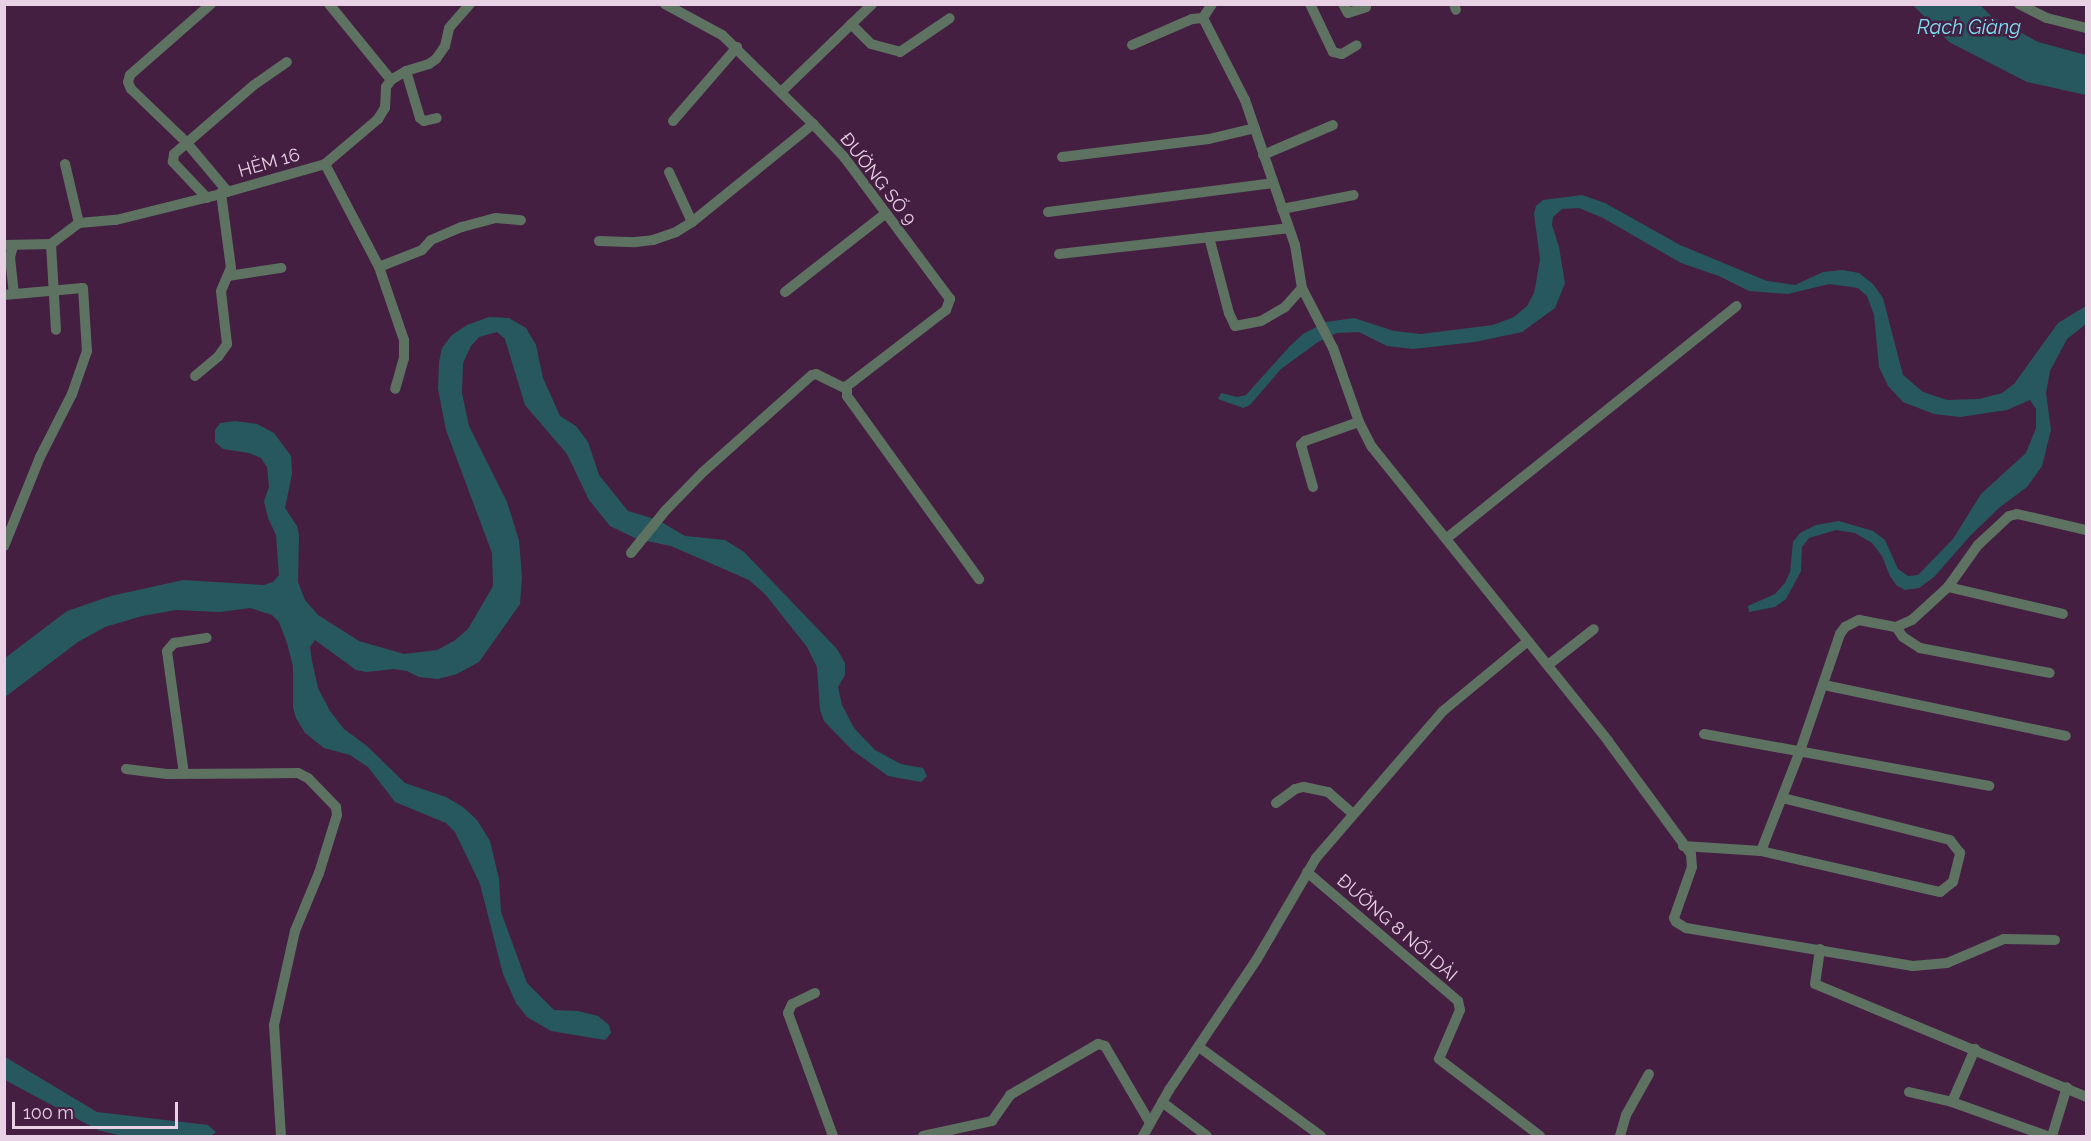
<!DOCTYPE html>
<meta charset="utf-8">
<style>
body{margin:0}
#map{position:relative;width:2091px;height:1141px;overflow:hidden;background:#441f42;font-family:Raleway,sans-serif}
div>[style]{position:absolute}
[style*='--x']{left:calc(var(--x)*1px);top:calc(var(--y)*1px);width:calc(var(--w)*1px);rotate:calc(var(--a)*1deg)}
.water>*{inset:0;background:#275860}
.street>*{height:10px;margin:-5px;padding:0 5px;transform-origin:5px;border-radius:5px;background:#5e7261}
span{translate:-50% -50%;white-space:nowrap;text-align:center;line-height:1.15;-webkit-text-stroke:5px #441f42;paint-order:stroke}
.street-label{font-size:18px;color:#e8d0e5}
.water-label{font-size:20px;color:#7be2f4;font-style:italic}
.frame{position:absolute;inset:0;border:6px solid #e8d0e5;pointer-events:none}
.scale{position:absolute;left:12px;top:1102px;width:166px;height:27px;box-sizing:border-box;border:3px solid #e8d0e5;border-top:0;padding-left:8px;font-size:18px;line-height:21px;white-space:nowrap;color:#e8d0e5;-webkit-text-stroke:4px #441f42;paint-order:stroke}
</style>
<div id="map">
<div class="water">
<div style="clip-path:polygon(1913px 5px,1980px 5px,1991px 16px,2038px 42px,2086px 55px,2086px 95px,2027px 82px,1949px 42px)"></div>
<div style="clip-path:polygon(1582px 195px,1605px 203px,1680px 245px,1767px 281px,1795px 285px,1823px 272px,1843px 270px,1859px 273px,1873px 284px,1883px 298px,1903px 375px,1923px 392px,1947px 400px,1979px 399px,2002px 393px,2014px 384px,2058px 323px,2086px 306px,2086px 324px,2067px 339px,2050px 371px,2046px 393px,2051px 430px,2042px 466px,2027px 487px,2000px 507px,1970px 536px,1934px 577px,1919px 588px,1905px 590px,1896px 585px,1890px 576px,1882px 556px,1872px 543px,1855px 533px,1836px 530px,1809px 538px,1802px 547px,1801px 571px,1786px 599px,1775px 607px,1749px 612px,1748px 606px,1775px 594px,1785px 583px,1790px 572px,1793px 542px,1800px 533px,1816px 525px,1839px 521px,1873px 531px,1885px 540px,1898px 569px,1908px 576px,1918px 575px,1953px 539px,1981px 494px,2026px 453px,2036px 428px,2036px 409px,2030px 400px,2007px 410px,1960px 417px,1934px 414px,1903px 402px,1888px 386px,1879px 367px,1874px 315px,1867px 296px,1858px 288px,1829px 284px,1788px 294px,1749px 291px,1719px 276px,1681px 263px,1603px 218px,1579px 208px,1562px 209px,1553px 217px,1552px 225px,1559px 247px,1565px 283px,1555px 308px,1522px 332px,1475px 342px,1413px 349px,1387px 346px,1359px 332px,1337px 333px,1318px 342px,1281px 369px,1250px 405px,1243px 408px,1218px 399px,1221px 393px,1237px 397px,1246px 395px,1290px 346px,1303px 334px,1326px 322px,1354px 318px,1394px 331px,1421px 334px,1493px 325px,1514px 317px,1527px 306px,1534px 293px,1537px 277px,1540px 259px,1534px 214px,1536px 206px,1543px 200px)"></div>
<div style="clip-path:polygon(489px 317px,509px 318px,526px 328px,536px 345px,543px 378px,560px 416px,576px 426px,588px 442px,599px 475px,628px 511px,658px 520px,685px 536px,725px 540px,744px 552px,837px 649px,845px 663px,845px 675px,838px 687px,842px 705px,854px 728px,875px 750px,901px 764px,923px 768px,927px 776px,921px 782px,888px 776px,852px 750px,824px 721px,820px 710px,817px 667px,807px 647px,765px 594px,749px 580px,671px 546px,637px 539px,610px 526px,589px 500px,567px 454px,525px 405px,505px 339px,497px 332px,479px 337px,471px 346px,463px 363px,462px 393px,469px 426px,507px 502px,519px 540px,522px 577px,520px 604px,479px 662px,457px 674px,438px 679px,419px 677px,407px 671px,394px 669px,366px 672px,356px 670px,315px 640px,310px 647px,312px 661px,318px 688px,330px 711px,344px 729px,367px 746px,405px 783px,446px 797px,463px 807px,477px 820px,490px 841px,499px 879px,501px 912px,527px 983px,554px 1010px,578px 1011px,598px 1016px,609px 1025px,611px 1033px,605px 1040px,551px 1031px,527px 1017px,516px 1003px,503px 974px,480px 884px,455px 832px,446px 823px,395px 802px,368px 767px,350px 755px,324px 748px,305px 733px,296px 718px,293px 707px,293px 666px,287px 643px,279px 622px,272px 615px,250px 608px,220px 612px,176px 610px,142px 616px,105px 627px,78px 642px,5px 697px,5px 658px,67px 611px,111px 596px,183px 580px,264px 585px,273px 582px,279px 575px,276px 535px,268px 518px,264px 501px,269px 487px,267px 467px,261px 458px,249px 453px,223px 449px,215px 442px,215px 430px,220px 423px,235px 421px,257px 424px,274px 433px,291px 456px,292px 474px,285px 508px,297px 526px,299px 536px,298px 582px,305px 600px,318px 615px,359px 641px,404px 654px,437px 650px,454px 641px,468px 629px,493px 586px,492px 553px,446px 430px,438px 389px,439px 362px,442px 348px,452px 335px,467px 325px)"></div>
<div style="clip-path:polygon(5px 1057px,97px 1112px,208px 1125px,216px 1132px,211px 1136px,122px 1136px,98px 1130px,5px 1080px)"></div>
</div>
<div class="street">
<div style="--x:211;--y:4;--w:108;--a:138.8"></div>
<div style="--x:130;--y:75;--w:7;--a:106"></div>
<div style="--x:128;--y:82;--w:8;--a:67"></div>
<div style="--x:131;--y:89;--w:76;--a:43.9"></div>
<div style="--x:186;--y:142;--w:65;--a:50"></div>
<div style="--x:329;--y:4;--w:98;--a:50.8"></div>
<div style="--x:1212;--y:4;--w:17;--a:123"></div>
<div style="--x:1203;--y:18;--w:92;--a:62.9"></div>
<div style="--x:1245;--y:100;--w:153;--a:71"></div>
<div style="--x:1295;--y:245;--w:44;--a:80.8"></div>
<div style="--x:1302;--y:288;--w:68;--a:62.7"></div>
<div style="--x:1333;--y:348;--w:78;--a:70.6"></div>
<div style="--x:1359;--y:422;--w:28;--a:63"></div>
<div style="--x:1372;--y:447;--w:377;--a:51.2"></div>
<div style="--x:1608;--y:741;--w:140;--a:53.7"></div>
<div style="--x:1691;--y:854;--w:13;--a:86"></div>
<div style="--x:1692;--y:867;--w:54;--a:109.4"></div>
<div style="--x:1674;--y:918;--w:4;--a:63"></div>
<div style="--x:1676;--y:922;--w:12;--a:31"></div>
<div style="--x:1686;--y:928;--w:230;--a:9.5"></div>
<div style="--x:1913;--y:966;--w:34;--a:-5"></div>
<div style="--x:1947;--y:963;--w:62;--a:-22.8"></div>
<div style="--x:2004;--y:939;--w:51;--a:1.1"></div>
<div style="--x:1310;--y:4;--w:53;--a:64.4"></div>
<div style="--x:1333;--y:52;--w:9;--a:13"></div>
<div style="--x:1342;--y:54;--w:17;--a:-31"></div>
<div style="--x:1343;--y:4;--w:10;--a:61"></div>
<div style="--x:1348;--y:13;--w:19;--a:-18"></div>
<div style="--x:1454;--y:4;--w:6;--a:72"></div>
<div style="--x:2019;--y:4;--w:31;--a:27"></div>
<div style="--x:2047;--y:18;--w:40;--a:14.4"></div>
<div style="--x:851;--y:24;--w:28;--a:45"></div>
<div style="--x:871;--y:44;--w:30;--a:15"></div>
<div style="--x:900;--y:52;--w:60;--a:-34.2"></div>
<div style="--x:1132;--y:45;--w:65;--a:-23.4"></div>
<div style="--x:1192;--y:19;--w:11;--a:-5"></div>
<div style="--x:406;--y:71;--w:49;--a:73.4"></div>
<div style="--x:420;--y:118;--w:5;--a:37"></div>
<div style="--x:424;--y:121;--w:13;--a:-13"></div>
<div style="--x:781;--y:92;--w:127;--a:-44"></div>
<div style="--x:673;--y:121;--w:98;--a:-49.1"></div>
<div style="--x:1263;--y:155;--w:76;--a:-23.2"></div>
<div style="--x:1062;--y:157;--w:148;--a:-7"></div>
<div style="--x:1209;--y:139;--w:47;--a:-13.4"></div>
<div style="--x:65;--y:164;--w:61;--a:76.7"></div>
<div style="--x:325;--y:164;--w:116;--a:62.3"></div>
<div style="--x:379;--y:267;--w:46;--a:-21.6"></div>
<div style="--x:422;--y:250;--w:13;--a:-48"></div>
<div style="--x:431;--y:240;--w:34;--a:-23"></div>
<div style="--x:462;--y:227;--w:35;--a:-15"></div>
<div style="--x:496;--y:218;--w:25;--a:5"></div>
<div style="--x:669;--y:172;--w:55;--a:65.3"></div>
<div style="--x:207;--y:198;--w:50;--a:-133.4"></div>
<div style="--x:173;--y:162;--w:8;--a:-83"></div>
<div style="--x:174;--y:154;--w:106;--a:-40.8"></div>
<div style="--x:254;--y:85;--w:40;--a:-34.9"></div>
<div style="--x:1282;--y:209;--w:73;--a:-11"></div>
<div style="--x:1048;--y:212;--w:227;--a:-7.3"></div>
<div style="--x:1209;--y:237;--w:79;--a:75.3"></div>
<div style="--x:1229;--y:313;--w:14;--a:65"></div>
<div style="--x:1235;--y:326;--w:26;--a:-11"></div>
<div style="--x:1261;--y:321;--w:28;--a:-30"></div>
<div style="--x:1285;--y:307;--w:25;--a:-48"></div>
<div style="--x:599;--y:241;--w:36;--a:2"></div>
<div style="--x:635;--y:242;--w:18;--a:-6"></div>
<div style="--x:653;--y:240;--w:24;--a:-19"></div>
<div style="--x:676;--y:232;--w:19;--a:-32"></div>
<div style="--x:692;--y:222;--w:156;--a:-39"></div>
<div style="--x:51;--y:244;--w:86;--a:86.7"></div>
<div style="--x:4;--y:245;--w:47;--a:-1.2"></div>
<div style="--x:51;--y:244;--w:35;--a:-37"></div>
<div style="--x:79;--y:223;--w:37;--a:-5"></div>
<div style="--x:116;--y:220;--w:100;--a:-13.9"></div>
<div style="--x:213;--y:196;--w:116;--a:-15.9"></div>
<div style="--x:325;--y:164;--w:70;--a:-40.3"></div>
<div style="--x:378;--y:119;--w:13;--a:-58"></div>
<div style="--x:385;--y:108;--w:21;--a:-87"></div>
<div style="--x:386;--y:87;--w:9;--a:-54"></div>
<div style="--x:391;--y:80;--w:17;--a:-31"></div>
<div style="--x:406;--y:71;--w:24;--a:-17"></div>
<div style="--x:429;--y:64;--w:9;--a:-36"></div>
<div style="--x:436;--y:59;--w:16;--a:-55"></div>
<div style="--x:445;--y:46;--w:18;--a:-77"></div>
<div style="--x:449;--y:28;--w:32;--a:-49"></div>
<div style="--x:13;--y:246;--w:11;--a:105"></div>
<div style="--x:10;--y:257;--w:36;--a:84"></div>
<div style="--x:1059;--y:254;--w:231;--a:-6.4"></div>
<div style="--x:379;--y:267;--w:77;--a:71.1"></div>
<div style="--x:404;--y:340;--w:18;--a:90"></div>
<div style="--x:404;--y:358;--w:32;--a:106"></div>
<div style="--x:228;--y:276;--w:54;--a:-8.6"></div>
<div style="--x:785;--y:292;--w:128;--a:-38"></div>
<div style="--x:4;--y:295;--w:79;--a:-5.1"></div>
<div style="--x:83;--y:288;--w:63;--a:86.4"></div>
<div style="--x:87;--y:351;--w:46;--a:109.2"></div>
<div style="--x:72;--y:394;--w:71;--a:116.9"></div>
<div style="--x:40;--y:457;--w:96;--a:112"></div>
<div style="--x:195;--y:376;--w:30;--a:-40"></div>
<div style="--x:218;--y:357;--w:16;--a:-55"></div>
<div style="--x:227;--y:344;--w:53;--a:-96.5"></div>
<div style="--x:221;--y:291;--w:25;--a:-67"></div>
<div style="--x:231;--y:268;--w:76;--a:-97.6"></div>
<div style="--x:847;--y:386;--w:10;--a:90"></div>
<div style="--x:847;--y:396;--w:226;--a:54.2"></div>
<div style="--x:1313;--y:487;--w:44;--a:-105.9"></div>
<div style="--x:1301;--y:445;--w:6;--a:-45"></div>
<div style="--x:1305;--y:441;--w:57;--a:-19.4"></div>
<div style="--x:1447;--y:538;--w:371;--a:-38.7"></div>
<div style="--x:631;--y:553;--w:54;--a:-51"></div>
<div style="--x:665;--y:511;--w:54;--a:-45.7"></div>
<div style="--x:703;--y:472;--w:146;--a:-41.7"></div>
<div style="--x:812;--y:375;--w:4;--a:-14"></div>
<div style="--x:816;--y:374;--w:30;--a:26"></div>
<div style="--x:843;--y:387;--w:4;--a:-14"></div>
<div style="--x:847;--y:386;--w:125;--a:-37.5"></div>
<div style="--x:946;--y:310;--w:12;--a:-70"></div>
<div style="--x:950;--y:299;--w:176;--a:-126.7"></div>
<div style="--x:845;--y:158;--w:47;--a:-133.3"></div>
<div style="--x:813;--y:124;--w:127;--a:-135.6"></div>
<div style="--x:722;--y:35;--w:65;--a:-151.5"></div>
<div style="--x:1948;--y:587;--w:118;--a:13.2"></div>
<div style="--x:1896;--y:627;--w:12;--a:55"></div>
<div style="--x:1903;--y:637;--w:20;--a:33"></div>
<div style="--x:1920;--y:648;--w:132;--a:10.9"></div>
<div style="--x:1548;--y:665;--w:58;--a:-38"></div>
<div style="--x:1824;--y:685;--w:247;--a:11.9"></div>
<div style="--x:1704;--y:734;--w:290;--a:10.3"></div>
<div style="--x:126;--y:769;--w:41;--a:7"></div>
<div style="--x:167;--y:774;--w:131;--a:-0.4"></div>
<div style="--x:298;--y:773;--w:11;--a:27"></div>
<div style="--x:308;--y:778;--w:40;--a:46"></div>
<div style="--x:336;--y:807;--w:8;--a:83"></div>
<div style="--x:337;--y:815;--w:61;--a:107.2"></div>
<div style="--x:319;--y:873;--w:63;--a:112.5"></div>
<div style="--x:295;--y:931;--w:96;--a:102.6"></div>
<div style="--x:274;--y:1025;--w:111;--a:86.4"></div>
<div style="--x:184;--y:774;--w:124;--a:-97.9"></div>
<div style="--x:167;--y:651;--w:11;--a:-49"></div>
<div style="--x:174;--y:643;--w:33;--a:-9"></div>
<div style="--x:1276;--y:803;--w:24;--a:-36"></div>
<div style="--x:1295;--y:789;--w:9;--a:-13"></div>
<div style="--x:1304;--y:787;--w:25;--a:12"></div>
<div style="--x:1328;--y:792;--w:33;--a:41"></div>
<div style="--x:1683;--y:846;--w:78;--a:3.7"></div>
<div style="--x:1761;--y:851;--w:107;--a:-68.7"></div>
<div style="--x:1800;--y:751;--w:124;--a:-71.1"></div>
<div style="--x:1840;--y:634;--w:9;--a:-54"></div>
<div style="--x:1845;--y:627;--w:16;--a:-27"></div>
<div style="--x:1859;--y:620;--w:38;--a:11"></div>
<div style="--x:1896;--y:627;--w:17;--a:-24"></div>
<div style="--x:1912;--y:620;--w:49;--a:-42.5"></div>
<div style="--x:1948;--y:587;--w:52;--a:-54.5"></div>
<div style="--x:1978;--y:545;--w:42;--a:-43.1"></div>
<div style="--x:2009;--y:516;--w:8;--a:-14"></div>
<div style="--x:2017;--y:514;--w:71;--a:13.1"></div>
<div style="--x:1761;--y:851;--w:184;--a:12.9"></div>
<div style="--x:1940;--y:892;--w:16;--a:-38"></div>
<div style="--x:1953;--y:882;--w:30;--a:-76"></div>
<div style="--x:1960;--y:853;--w:16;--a:-128"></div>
<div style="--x:1950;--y:840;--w:172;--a:-165.9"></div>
<div style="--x:1307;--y:872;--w:199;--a:40.5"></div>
<div style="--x:1458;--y:1001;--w:9;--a:77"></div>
<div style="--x:1460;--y:1010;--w:53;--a:113.2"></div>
<div style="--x:1439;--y:1059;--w:127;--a:37.3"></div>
<div style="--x:1820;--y:949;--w:35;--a:98"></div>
<div style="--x:1815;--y:984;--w:294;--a:22.6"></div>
<div style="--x:815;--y:993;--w:25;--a:154"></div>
<div style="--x:792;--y:1004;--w:10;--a:114"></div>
<div style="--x:788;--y:1013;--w:131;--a:69.9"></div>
<div style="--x:1199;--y:1047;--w:151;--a:36.1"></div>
<div style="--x:1909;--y:1092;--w:44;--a:13.1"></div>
<div style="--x:1952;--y:1102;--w:58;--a:-66.5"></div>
<div style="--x:1162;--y:1102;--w:56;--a:37.1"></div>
<div style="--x:1952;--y:1102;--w:101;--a:19.7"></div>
<div style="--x:923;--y:1136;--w:71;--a:-12.3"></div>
<div style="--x:992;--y:1121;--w:32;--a:-55"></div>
<div style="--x:1010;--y:1095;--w:102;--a:-30.1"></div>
<div style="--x:1098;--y:1044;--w:7;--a:16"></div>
<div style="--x:1105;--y:1046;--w:89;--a:59.7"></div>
<div style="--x:1143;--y:1136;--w:53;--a:-60.5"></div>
<div style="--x:1169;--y:1090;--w:158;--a:-56.1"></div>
<div style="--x:1257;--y:959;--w:117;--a:-59.7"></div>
<div style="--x:1316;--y:858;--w:194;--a:-49.2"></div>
<div style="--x:1443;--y:711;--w:110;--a:-39.5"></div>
<div style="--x:1620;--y:1136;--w:22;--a:-74"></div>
<div style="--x:1626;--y:1115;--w:47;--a:-60.7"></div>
<div style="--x:2052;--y:1136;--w:51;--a:-73"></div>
</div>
<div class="street-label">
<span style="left:269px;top:163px;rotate:-16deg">HẺM 16</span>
<span style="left:878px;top:179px;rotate:52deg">ĐƯỜNG SỐ 9</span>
<span style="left:1397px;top:928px;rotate:41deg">ĐƯỜNG 8 NỐI DÀI</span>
</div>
<div class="water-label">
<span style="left:1969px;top:27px">Rạch Giàng</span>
</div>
<div class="frame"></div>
<div class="scale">100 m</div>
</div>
